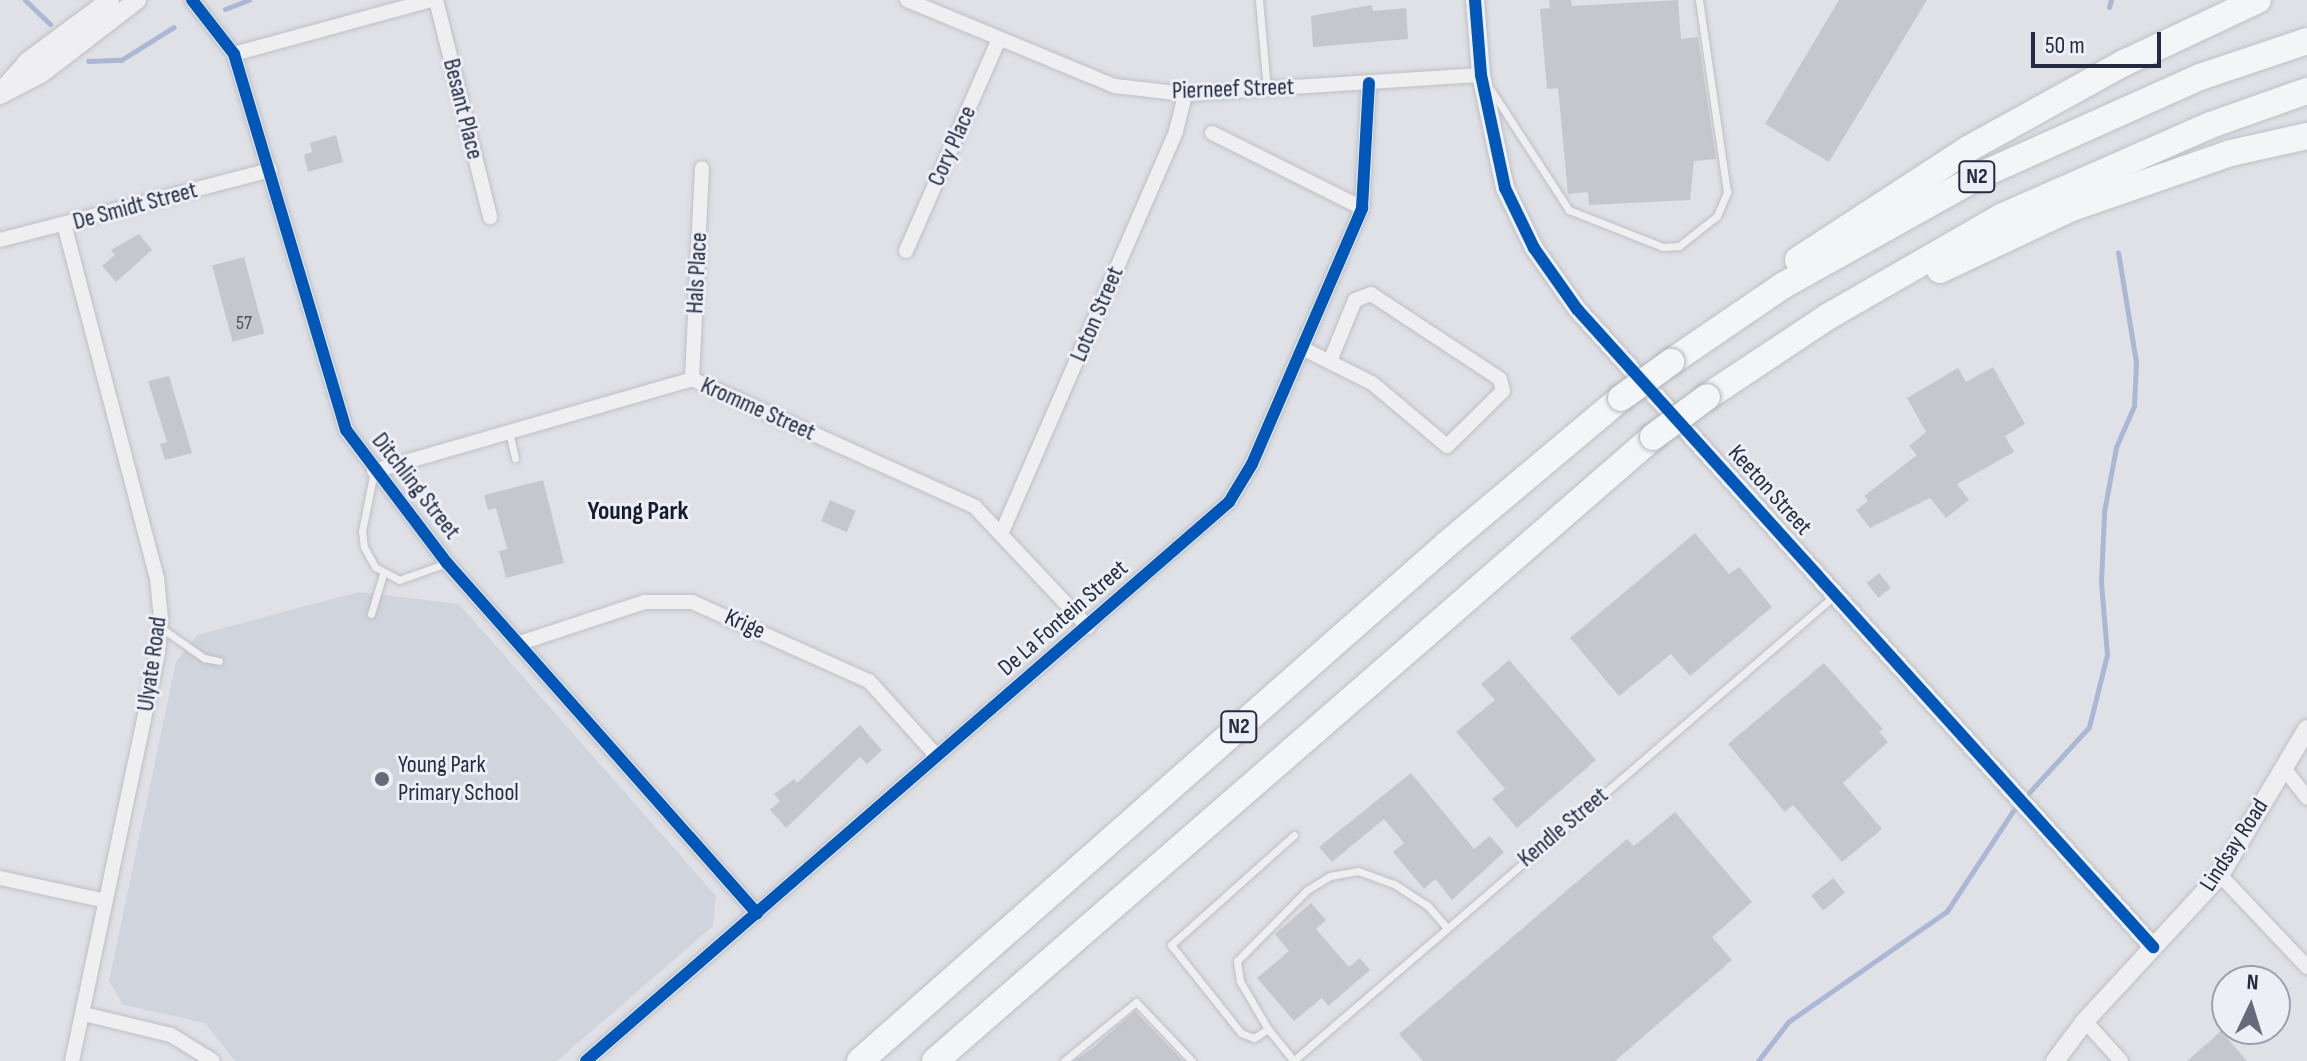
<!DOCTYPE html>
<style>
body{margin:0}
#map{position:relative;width:2307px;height:1061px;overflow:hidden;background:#e0e1e6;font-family:"Sofia Sans Condensed",sans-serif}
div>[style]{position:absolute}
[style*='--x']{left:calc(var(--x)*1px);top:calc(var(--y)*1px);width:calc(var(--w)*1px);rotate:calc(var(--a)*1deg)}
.built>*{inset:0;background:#d0d4dd}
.stream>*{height:5px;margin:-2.5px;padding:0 2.5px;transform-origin:2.5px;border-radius:2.5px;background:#abb7d4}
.building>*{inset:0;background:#c6c7cd;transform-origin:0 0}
.roads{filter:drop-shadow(0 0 2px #bebfc4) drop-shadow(0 0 2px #bebfc4)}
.service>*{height:7px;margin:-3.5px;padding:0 3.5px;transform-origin:3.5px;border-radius:3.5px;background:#efeff2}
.minor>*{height:14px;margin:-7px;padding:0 7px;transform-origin:7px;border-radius:7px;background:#efeff2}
.tertiary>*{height:18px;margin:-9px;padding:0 9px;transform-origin:9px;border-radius:9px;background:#efeff2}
.motorway>*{height:26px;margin:-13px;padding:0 13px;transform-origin:13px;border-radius:13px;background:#f4f5f6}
.bridges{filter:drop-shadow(0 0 2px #b2b4bb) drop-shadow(0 0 2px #b2b4bb)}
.motorway-bridge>*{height:26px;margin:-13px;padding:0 13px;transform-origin:13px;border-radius:13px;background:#f4f5f6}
.cycleway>*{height:12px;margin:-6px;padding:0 6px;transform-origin:6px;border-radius:6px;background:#0057b8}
.dots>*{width:22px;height:22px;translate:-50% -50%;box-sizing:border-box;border:4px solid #eceff6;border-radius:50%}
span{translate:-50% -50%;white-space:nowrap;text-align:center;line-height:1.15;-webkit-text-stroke:6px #eceff6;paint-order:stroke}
.number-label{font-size:20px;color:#4f5366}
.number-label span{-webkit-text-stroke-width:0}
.shield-label span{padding:2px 6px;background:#eceff6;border:2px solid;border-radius:6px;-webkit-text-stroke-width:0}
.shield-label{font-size:22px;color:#252a41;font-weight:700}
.street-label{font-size:24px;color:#252a41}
.poi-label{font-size:24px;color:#252a41}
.left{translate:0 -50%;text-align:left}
.neighbourhood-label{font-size:26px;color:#171b31;font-weight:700}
.north{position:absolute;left:2211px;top:965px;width:80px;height:80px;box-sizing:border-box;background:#eceff6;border:2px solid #9ca0ae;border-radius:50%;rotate:4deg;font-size:22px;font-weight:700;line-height:32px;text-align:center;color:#252a41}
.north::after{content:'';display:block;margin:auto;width:28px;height:36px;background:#666a7b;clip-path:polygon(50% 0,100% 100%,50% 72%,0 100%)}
.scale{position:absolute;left:2031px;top:32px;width:130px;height:36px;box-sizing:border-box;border:4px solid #252a41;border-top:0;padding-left:10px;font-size:24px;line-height:28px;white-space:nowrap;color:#252a41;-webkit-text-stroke:6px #eceff6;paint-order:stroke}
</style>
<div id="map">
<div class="built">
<div style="clip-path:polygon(359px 592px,459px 604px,716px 896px,713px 926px,557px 1061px,235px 1061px,205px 1023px,123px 1005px,109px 981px,176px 662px,197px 635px)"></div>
</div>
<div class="stream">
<div style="--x:25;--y:0;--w:35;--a:44"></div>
<div style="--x:2109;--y:7;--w:7;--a:-74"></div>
<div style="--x:225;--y:9;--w:26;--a:-21"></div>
<div style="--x:88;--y:61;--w:33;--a:-2"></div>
<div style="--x:121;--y:60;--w:62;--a:-31.9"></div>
<div style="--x:2024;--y:798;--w:96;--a:-47.5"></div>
<div style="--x:2089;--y:727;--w:74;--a:-76"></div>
<div style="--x:2107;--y:655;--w:73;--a:-94.7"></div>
<div style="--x:2101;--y:582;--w:70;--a:-87.5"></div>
<div style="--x:2104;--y:512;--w:66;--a:-79.5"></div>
<div style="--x:2116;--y:447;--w:45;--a:-66.3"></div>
<div style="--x:2134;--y:406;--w:44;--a:-87.4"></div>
<div style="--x:2136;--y:362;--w:111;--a:-99.3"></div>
<div style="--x:1758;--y:1061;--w:49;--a:-52.4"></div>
<div style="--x:1788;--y:1022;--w:194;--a:-34.9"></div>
<div style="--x:1947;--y:911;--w:127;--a:-56.6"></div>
</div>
<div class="building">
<div style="clip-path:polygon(1549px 0,1571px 0,1572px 6px,1678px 0,1681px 39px,1698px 37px,1716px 159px,1694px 161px,1690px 200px,1589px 205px,1588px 192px,1568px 194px,1558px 88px,1547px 89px,1540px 9px,1550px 8px)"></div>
<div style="clip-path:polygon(1839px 0,1927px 0,1829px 162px,1765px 124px)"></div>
<div style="clip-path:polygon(1372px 5px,1373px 11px,1406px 8px,1408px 39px,1313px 47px,1311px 16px)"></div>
<div style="clip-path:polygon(336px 135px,343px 162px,308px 172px,304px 155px,312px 152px,310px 143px)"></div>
<div style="clip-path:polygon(139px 234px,152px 250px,116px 282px,102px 266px,115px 255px,111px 250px)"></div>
<div style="left:244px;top:257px;width:79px;height:33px;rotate:75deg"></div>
<div style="clip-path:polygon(1993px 367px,2025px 424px,2005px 436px,2014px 452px,1957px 484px,1969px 500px,1946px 518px,1930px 498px,1870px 528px,1856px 510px,1868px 501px,1864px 496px,1917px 455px,1909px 446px,1926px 432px,1907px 398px,1958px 368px,1966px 382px)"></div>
<div style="clip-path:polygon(169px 376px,192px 453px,165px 460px,160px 444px,167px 442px,148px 381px)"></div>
<div style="clip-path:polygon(543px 480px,564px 563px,506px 578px,499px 551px,507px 549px,496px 508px,488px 510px,484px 495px)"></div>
<div style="left:830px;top:500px;width:28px;height:23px;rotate:23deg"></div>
<div style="clip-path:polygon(1695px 533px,1729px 574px,1739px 567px,1772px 607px,1690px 676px,1671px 654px,1619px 696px,1570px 638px)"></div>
<div style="left:1879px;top:573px;width:19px;height:16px;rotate:51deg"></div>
<div style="clip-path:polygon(1509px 660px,1596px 760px,1517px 828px,1492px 799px,1505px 789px,1456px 732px,1495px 700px,1481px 684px)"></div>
<div style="clip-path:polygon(1824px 663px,1883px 729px,1879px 732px,1888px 742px,1843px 783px,1882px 829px,1842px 862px,1793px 805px,1785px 812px,1728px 744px)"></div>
<div style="clip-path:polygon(860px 725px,882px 750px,867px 764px,860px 757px,786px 828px,770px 810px,780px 801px,774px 794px,794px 779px,797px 783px)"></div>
<div style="clip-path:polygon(1411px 773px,1474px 849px,1490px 836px,1504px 852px,1452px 900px,1435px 879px,1424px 889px,1393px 852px,1404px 843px,1384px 819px,1332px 862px,1319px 847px)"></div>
<div style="clip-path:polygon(1675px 812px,1752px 902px,1712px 937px,1732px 960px,1615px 1061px,1423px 1061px,1399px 1034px,1627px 839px,1634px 846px)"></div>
<div style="left:1833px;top:878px;width:19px;height:28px;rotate:51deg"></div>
<div style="clip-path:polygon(1311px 903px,1326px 920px,1316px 929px,1349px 967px,1360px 958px,1370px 970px,1328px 1006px,1322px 998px,1294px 1021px,1257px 978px,1289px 951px,1275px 934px)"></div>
<div style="clip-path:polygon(1135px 1011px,1183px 1061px,1074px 1061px,1094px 1047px)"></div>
<div style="clip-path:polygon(2221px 1031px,2247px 1061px,2187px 1061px)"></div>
</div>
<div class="roads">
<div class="service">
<div style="--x:1259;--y:0;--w:89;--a:84.9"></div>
<div style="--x:1491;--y:90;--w:143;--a:57"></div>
<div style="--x:1569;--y:210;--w:101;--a:21.5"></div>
<div style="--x:1663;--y:247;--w:16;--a:-4"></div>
<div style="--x:1679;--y:246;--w:48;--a:-38.3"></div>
<div style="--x:1717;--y:216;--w:26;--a:-67"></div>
<div style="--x:1727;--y:192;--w:194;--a:-98.3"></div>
<div style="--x:509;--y:432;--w:27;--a:77"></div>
<div style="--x:374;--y:471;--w:61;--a:101.3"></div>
<div style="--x:362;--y:531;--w:16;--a:83"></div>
<div style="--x:364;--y:547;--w:23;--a:61"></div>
<div style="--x:375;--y:567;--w:27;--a:28"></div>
<div style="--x:399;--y:580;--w:51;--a:-19.5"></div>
<div style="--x:371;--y:614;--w:42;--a:-73.3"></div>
<div style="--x:160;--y:627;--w:54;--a:35.2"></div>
<div style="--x:204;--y:658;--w:15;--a:11"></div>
<div style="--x:1294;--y:835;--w:165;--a:138.2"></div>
<div style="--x:1171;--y:945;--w:112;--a:51.5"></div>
<div style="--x:1241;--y:1033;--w:14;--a:21"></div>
<div style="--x:1254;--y:1038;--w:17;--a:-33"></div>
<div style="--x:1268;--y:1029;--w:41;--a:50.9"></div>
<div style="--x:1268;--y:1029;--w:56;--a:-120.3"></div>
<div style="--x:1240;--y:981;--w:20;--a:-99"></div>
<div style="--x:1237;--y:961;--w:100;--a:-45.4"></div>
<div style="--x:1307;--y:890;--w:27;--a:-31"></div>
<div style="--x:1330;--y:876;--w:28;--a:-10"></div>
<div style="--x:1358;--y:871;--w:38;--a:20"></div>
<div style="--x:1394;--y:884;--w:40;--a:32.9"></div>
<div style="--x:1428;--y:906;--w:28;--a:49"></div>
<div style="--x:1064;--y:1061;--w:93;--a:-39.3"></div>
<div style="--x:1136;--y:1002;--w:81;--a:46.5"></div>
<div style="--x:1293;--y:1061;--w:713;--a:-40.68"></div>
</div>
<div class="minor">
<div style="--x:192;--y:0;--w:68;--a:52.1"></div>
<div style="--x:234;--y:54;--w:392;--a:73.4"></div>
<div style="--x:346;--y:430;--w:167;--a:52.8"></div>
<div style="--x:447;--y:563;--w:468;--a:48.5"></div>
<div style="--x:436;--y:0;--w:224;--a:76"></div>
<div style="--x:907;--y:0;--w:225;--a:22.5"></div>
<div style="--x:1115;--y:86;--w:70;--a:6.5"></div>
<div style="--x:1185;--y:94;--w:297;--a:-3.7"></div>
<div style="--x:234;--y:54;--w:205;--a:-15.3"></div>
<div style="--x:1212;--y:133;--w:168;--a:26.6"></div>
<div style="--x:64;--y:224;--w:366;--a:75.3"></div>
<div style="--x:157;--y:578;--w:41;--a:84.4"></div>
<div style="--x:161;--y:619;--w:34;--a:95"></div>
<div style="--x:158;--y:653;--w:417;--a:101.9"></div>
<div style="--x:0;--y:240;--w:279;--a:-14.5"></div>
<div style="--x:906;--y:251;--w:229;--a:-66.3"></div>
<div style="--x:1302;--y:348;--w:78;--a:26.6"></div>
<div style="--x:1372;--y:383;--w:98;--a:40"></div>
<div style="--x:1447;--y:446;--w:78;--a:-44.5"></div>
<div style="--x:1503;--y:391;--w:12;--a:-104"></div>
<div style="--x:1500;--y:379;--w:154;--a:-146.6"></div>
<div style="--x:1371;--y:294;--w:17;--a:159"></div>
<div style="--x:1355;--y:300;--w:66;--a:112.3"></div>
<div style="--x:692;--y:379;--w:211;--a:-87.3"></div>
<div style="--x:374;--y:471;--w:331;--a:-16.1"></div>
<div style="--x:692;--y:379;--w:311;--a:24.3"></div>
<div style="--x:975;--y:507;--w:165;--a:46.7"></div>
<div style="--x:1002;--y:532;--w:437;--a:-66.5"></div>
<div style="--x:1176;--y:131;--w:38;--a:-76"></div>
<div style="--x:520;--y:643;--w:132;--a:-18.2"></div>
<div style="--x:645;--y:602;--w:47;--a:0"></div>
<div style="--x:692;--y:602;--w:194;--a:24.1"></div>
<div style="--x:869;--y:681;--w:98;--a:47.9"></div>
<div style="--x:2283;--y:767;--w:39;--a:52"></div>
<div style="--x:2220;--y:875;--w:127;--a:46.6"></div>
<div style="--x:0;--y:878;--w:108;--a:12.2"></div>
<div style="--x:84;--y:1014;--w:89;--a:13.6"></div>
<div style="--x:171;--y:1035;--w:49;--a:31.8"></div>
<div style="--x:2085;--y:1021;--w:54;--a:48"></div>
<div style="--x:586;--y:1061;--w:852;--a:-41"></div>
<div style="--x:1229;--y:502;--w:44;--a:-58.8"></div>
<div style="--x:1252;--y:464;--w:279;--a:-66.7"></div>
<div style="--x:1362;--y:208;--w:125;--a:-86.8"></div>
</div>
<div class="tertiary">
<div style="--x:1475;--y:0;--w:75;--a:85.4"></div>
<div style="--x:1481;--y:75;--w:116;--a:78"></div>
<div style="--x:1505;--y:188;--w:67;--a:64.2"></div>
<div style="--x:1534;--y:248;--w:75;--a:54.8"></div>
<div style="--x:1577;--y:309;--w:860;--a:47.92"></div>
<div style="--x:0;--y:93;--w:43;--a:-48.8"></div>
<div style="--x:28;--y:61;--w:102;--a:-36.6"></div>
<div style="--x:0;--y:95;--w:47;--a:-27.6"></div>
<div style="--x:42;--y:73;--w:120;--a:-37.5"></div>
<div style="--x:2055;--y:1061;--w:50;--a:-53.1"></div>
<div style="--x:2085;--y:1021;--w:199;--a:-47.2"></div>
<div style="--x:2220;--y:875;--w:170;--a:-59.2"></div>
</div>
<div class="motorway">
<div style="--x:1798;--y:260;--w:203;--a:-33.1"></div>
<div style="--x:1968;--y:149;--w:178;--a:-28.9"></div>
<div style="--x:2124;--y:63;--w:148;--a:-25.2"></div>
<div style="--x:1940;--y:270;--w:146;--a:-25.2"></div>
<div style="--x:2072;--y:208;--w:168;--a:-19.1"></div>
<div style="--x:2231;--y:153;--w:78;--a:-12.6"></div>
<div style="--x:1671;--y:362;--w:137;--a:-34.3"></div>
<div style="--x:1784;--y:285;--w:226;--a:-29.2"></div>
<div style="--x:1981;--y:175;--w:240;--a:-24.1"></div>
<div style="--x:2200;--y:77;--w:113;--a:-18.6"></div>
<div style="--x:1707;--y:397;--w:146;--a:-33.6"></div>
<div style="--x:1829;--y:316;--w:198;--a:-29.9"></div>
<div style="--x:2001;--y:217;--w:229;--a:-23.7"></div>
<div style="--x:2211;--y:125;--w:102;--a:-19.5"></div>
<div style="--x:860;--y:1061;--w:782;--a:-41.37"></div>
<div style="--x:1447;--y:544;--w:227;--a:-40"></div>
<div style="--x:935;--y:1061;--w:951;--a:-40.99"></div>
</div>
</div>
<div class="bridges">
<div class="motorway-bridge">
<div style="--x:1621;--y:398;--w:62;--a:-35.8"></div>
<div style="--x:1653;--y:437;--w:67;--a:-36.5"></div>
</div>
</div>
<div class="cycleway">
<div style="--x:192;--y:0;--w:68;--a:52.1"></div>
<div style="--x:234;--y:54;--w:392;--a:73.4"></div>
<div style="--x:346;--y:430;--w:167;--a:52.8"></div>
<div style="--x:447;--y:563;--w:468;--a:48.5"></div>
<div style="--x:1475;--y:0;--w:75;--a:85.4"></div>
<div style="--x:1481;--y:75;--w:116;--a:78"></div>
<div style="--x:1505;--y:188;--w:67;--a:64.2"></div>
<div style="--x:1534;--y:248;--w:75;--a:54.8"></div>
<div style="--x:1577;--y:309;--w:860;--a:47.92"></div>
<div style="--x:586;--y:1061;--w:852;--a:-41"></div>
<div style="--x:1229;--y:502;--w:44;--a:-58.8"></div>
<div style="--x:1252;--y:464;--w:279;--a:-66.7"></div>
<div style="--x:1362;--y:208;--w:125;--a:-86.8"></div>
</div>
<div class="dots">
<div style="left:382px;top:779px;background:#666a7b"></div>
</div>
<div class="number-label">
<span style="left:244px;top:323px">57</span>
</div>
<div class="shield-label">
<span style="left:1977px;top:177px">N2</span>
<span style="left:1239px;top:727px">N2</span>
</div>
<div class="street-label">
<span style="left:1233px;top:89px;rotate:-2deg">Pierneef Street</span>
<span style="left:463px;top:109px;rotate:76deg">Besant Place</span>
<span style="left:952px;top:146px;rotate:-66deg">Cory Place</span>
<span style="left:135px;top:206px;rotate:-15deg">De Smidt Street</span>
<span style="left:697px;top:273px;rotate:-87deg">Hals Place</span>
<span style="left:1097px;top:314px;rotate:-67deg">Loton Street</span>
<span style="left:758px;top:409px;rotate:24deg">Kromme Street</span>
<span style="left:416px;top:486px;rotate:52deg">Ditchling Street</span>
<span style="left:1770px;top:490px;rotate:48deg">Keeton Street</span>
<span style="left:1063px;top:618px;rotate:-41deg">De La Fontein Street</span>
<span style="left:745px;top:624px;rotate:24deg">Krige</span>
<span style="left:152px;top:664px;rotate:-82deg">Ulyate Road</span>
<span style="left:1563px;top:827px;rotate:-40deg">Kendle Street</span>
<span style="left:2234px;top:845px;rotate:-57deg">Lindsay Road</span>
</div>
<div class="poi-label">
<span class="left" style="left:398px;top:779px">Young Park<br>Primary School</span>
</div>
<div class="neighbourhood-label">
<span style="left:638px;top:512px">Young Park</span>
</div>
<div class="north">N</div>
<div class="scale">50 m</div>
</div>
